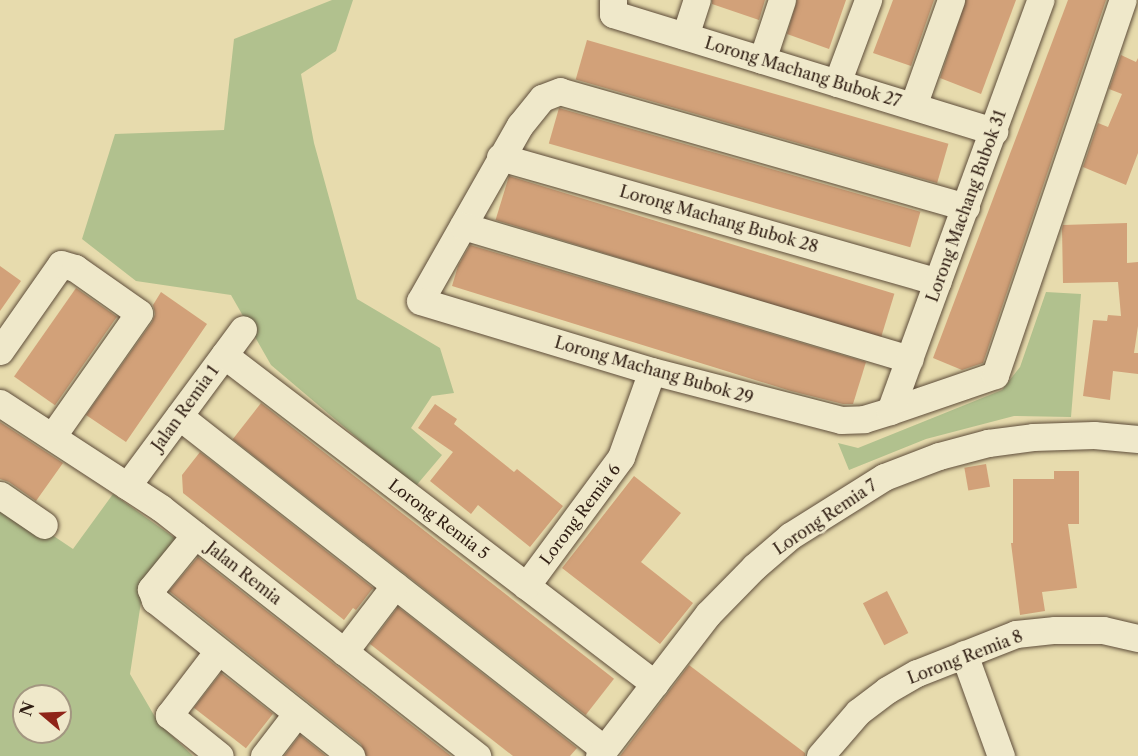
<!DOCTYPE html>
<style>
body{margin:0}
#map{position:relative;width:1138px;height:756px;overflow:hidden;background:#e7dbad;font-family:"Libre Caslon Text",serif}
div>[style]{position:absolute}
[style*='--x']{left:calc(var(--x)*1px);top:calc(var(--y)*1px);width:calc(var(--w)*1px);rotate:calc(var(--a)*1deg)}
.green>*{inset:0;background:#b1c18e}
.building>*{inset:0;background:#d2a179;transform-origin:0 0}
.roads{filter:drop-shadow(0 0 2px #5e4d3a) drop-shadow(0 0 2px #5e4d3a)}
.minor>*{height:27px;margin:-13.5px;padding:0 13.5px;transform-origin:13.5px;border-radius:13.5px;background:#efe8ca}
span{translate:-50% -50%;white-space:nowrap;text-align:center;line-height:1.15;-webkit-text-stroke:5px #efe8ca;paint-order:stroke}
.street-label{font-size:16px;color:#301e13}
.north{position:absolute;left:12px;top:684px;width:60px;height:60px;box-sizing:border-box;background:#efe8ca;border:2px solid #a39781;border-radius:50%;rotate:289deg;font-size:16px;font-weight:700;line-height:24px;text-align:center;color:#301e13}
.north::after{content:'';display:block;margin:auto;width:21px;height:27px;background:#8f2418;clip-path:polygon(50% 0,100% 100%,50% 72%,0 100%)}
</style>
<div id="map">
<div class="green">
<div style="clip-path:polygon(332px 0,353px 0,336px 51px,301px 74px,314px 143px,357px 299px,440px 348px,454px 393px,432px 396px,411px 428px,442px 455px,415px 487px,271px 365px,231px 295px,136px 281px,82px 239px,115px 134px,224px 130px,234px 39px)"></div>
<div style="clip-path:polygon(1046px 292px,1081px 294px,1071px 417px,1014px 416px,926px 439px,849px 470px,838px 443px,858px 448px,1002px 390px,1020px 367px)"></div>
<div style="clip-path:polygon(evenodd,113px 494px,179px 541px,143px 589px,130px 674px,158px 722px,193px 756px,0 756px,0 500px,73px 549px,113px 494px,24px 696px,60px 696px,60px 732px,24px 732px,24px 696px)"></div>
</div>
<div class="building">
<div style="clip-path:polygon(712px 0,765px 0,759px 20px,712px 4px)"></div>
<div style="clip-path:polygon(797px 0,846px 0,829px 49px,787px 34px)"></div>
<div style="clip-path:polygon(893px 0,934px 0,911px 66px,873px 53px)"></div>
<div style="clip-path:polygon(966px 0,1016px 0,981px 94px,940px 78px)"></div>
<div style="clip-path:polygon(1068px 0,1106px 0,983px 363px,962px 370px,933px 358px)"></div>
<div style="left:587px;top:40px;width:376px;height:41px;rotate:16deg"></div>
<div style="clip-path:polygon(1121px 55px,1136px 62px,1138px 58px,1138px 153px,1126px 185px,1083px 167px,1098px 123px,1108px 127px,1122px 94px,1109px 89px)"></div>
<div style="left:559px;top:108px;width:376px;height:37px;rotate:16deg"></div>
<div style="left:509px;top:176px;width:403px;height:46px;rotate:17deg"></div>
<div style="clip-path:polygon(1127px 223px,1127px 263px,1138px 262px,1138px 326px,1134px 353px,1138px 353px,1138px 374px,1113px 371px,1110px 400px,1083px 396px,1093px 320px,1107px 321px,1108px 315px,1121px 316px,1118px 282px,1063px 283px,1062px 229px,1063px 225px)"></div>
<div style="clip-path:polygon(470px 245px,866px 362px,853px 404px,843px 404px,791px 391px,452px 286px,458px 266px)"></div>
<div style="clip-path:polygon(0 266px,21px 281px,0 311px)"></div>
<div style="left:76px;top:288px;width:50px;height:108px;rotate:35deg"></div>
<div style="clip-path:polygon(161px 292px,207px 324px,126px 442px,86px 415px,152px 322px,155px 314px,153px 305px)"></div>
<div style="left:261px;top:403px;width:448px;height:46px;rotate:38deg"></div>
<div style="clip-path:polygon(435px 404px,457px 419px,454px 424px,514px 472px,517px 469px,563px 506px,530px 547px,478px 505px,471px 514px,430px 481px,453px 452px,418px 428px)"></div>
<div style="clip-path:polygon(0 422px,63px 463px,36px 501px,9px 482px,0 479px)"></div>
<div style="clip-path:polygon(200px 452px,373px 588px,356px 610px,353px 608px,344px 620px,183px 493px,182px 475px)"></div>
<div style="left:986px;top:464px;width:23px;height:22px;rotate:80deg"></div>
<div style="clip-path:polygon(1054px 471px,1079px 471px,1079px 524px,1068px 524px,1077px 588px,1042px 592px,1045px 611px,1020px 615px,1011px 543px,1013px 543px,1013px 479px,1054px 479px)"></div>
<div style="clip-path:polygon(634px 476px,681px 513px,641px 562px,693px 603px,660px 644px,562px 568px)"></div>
<div style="clip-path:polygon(198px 557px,334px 664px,451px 756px,366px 756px,361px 744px,169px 591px)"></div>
<div style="left:887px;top:591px;width:47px;height:27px;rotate:63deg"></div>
<div style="clip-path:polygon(398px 607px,577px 748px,570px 756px,513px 756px,370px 644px)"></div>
<div style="clip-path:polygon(689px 665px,805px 753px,805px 756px,620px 756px)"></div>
<div style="left:221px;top:673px;width:66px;height:44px;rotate:38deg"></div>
<div style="clip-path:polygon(300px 735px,326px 756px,284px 756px)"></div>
</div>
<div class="roads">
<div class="minor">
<div style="--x:613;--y:0;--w:14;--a:90"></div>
<div style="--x:613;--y:14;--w:399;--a:17.1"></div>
<div style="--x:685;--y:36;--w:38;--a:-72"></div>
<div style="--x:762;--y:60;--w:63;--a:-71.6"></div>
<div style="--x:837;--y:83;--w:89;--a:-69.5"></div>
<div style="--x:913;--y:106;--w:113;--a:-70.3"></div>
<div style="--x:500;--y:157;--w:455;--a:15.9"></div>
<div style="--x:966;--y:207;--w:422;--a:-164.1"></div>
<div style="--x:560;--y:91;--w:19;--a:159"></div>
<div style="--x:542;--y:98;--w:35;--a:129"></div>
<div style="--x:520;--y:125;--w:202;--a:119.6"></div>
<div style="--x:420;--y:301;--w:242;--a:16.8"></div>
<div style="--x:652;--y:371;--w:195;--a:14.5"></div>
<div style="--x:841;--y:420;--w:23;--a:-2"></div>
<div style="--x:864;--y:419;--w:27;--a:-17"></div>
<div style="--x:890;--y:411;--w:111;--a:-18.9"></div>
<div style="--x:995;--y:375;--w:396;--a:-71.2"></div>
<div style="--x:463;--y:226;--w:466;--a:16.6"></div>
<div style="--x:0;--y:351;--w:106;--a:-55"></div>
<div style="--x:61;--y:264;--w:15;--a:16"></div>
<div style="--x:75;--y:268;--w:78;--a:35.1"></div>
<div style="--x:139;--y:313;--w:151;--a:125.1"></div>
<div style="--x:224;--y:355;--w:542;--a:37.36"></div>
<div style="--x:0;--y:403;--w:192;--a:33.1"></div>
<div style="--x:161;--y:508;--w:402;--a:38.1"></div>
<div style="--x:890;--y:411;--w:438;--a:-69.9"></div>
<div style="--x:179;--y:416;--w:540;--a:38.08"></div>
<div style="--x:127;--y:486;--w:195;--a:-53.5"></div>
<div style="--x:0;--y:495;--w:53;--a:34.3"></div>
<div style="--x:195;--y:535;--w:70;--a:129.2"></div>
<div style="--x:151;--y:589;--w:12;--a:70"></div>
<div style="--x:155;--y:600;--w:251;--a:38.5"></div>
<div style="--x:526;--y:586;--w:160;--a:-53.6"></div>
<div style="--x:621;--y:457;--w:91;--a:-70.2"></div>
<div style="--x:218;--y:651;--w:81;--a:127.4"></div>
<div style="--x:169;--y:715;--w:65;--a:38.8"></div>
<div style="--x:344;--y:652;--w:84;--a:-52.7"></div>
<div style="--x:964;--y:654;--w:109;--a:70.1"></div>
<div style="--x:264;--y:756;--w:54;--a:-52.5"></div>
<div style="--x:599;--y:756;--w:179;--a:-52.5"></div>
<div style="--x:708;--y:614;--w:66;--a:-45.6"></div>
<div style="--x:754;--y:567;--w:48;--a:-40.7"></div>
<div style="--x:790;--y:536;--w:111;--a:-32.1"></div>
<div style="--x:884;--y:477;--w:59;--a:-20.9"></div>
<div style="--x:939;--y:456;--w:51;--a:-14.9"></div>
<div style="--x:988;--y:443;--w:45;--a:-7.6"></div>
<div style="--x:1033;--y:437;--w:61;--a:-1.9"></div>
<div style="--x:1094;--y:435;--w:44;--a:5.2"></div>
<div style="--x:820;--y:756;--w:58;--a:-49.2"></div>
<div style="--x:858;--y:712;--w:36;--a:-37"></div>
<div style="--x:887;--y:690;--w:34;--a:-30"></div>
<div style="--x:917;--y:673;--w:106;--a:-21.5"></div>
<div style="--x:1016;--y:634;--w:39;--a:-6"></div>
<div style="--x:1055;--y:630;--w:48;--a:0"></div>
<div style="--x:1103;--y:630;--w:36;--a:13"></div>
</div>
</div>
<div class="street-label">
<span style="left:803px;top:72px;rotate:17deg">Lorong Machang Bubok 27</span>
<span style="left:966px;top:206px;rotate:-70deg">Lorong Machang Bubok 31</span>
<span style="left:719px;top:219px;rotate:16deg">Lorong Machang Bubok 28</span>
<span style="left:654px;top:370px;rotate:16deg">Lorong Machang Bubok 29</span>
<span style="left:185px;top:408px;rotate:-54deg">Jalan Remia 1</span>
<span style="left:580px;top:514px;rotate:-53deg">Lorong Remia 6</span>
<span style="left:825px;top:517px;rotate:-34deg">Lorong Remia 7</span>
<span style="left:439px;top:519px;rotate:37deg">Lorong Remia 5</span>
<span style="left:244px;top:573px;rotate:38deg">Jalan Remia</span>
<span style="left:965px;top:657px;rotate:-21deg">Lorong Remia 8</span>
</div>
<div class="north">N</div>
</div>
